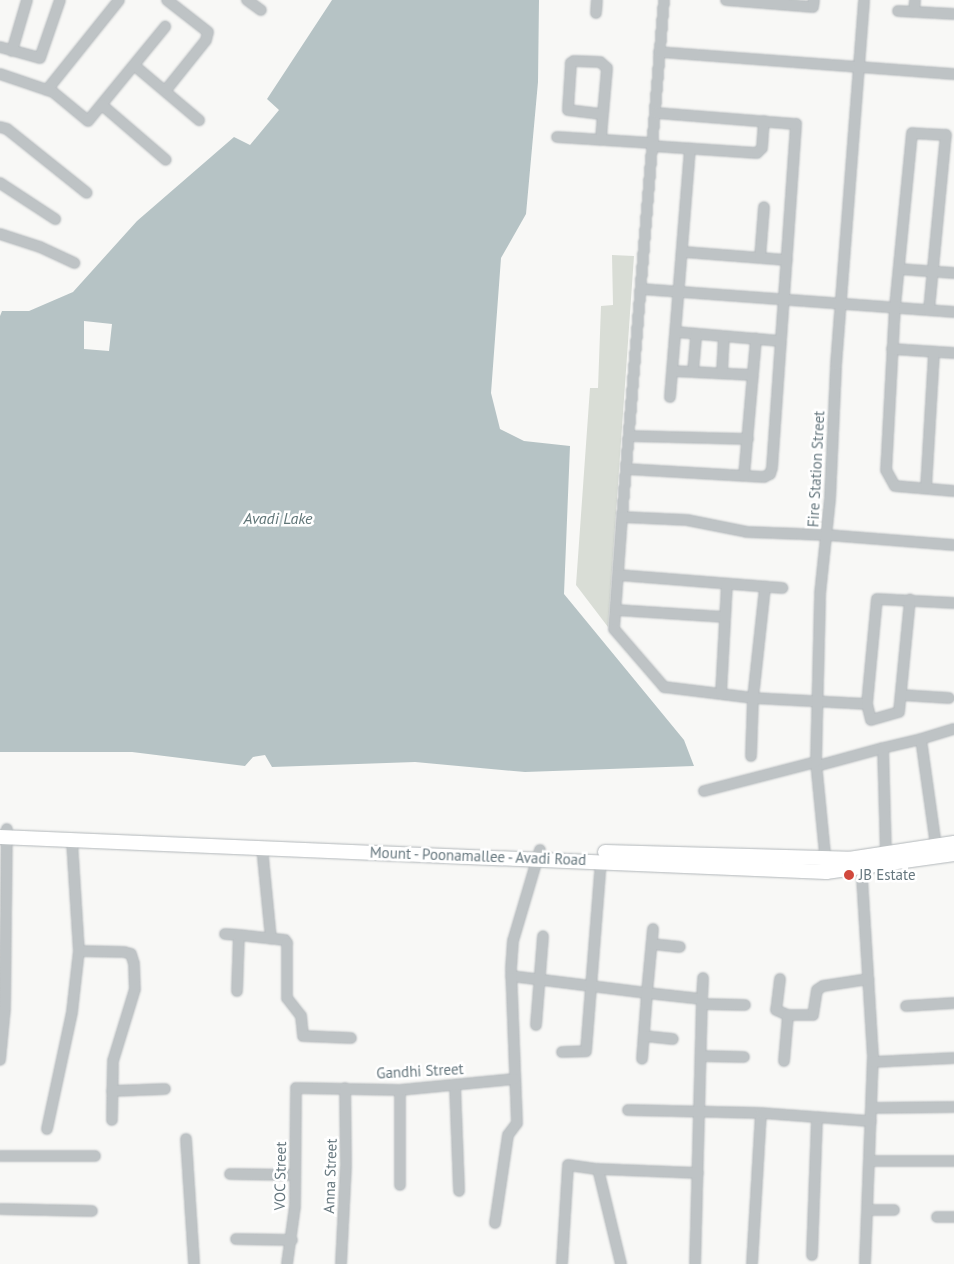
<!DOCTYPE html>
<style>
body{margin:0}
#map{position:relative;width:954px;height:1264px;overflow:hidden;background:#f8f8f6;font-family:"PT Sans",sans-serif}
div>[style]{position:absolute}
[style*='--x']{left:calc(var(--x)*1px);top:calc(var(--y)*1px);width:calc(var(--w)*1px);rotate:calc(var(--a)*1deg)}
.green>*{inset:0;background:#d9ddd6}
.water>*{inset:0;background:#b6c3c5}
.roads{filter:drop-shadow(0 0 1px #b2b7ba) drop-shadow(0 0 1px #b2b7ba)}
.minor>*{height:10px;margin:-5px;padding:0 5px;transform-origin:5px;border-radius:5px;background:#bec3c5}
.major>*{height:14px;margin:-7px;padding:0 7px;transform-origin:7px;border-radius:7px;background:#fff}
.dots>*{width:14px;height:14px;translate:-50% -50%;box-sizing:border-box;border:2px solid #fff;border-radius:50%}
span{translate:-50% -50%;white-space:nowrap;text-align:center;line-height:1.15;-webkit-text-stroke:5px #fff;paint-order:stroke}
.street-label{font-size:15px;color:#66777e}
.poi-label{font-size:15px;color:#66777e}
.left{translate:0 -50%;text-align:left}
.water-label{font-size:16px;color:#617678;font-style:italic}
</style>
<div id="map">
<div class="green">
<div style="clip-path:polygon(612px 255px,634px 256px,608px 627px,576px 585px,590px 388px,598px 388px,601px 306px,613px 305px)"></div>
</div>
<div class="water">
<div style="clip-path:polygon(evenodd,332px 0,539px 0,538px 82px,526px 214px,501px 258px,491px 393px,500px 429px,524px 441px,570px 446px,564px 594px,684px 740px,694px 766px,525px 772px,415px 762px,272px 767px,265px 755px,253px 757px,245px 766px,132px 752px,0 752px,0 316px,2px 311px,29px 311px,73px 292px,137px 221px,234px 137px,250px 145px,279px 110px,267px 99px,332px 0,84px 321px,112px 324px,109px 351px,84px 349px,84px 321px)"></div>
</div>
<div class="roads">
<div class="minor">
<div style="--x:247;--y:0;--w:17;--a:36"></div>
<div style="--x:664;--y:0;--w:519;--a:94.64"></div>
<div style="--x:622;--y:517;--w:65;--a:2.6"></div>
<div style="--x:687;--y:520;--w:61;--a:11.3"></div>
<div style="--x:747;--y:532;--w:80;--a:2.1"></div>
<div style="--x:827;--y:535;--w:127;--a:4.5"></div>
<div style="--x:726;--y:0;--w:87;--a:4.6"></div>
<div style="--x:813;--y:7;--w:7;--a:-82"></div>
<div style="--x:898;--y:11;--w:56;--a:3.1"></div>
<div style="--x:914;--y:12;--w:12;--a:-85"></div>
<div style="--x:596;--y:13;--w:13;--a:-86"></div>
<div style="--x:0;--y:47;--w:41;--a:15.4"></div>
<div style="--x:40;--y:58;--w:61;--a:-71"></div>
<div style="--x:12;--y:51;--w:53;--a:-73.6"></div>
<div style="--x:659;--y:52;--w:296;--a:4.3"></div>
<div style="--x:135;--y:66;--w:84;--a:40.2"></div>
<div style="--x:0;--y:74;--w:56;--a:18.8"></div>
<div style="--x:53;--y:92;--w:45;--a:39.6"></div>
<div style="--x:88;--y:121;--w:122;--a:-50.7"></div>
<div style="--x:47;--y:90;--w:115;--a:-51.3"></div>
<div style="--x:166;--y:90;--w:64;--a:-51.3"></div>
<div style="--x:206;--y:40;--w:8;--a:-76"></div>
<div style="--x:208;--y:32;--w:52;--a:-142"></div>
<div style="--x:102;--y:105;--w:84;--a:40.7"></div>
<div style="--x:0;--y:127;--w:7;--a:16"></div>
<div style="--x:7;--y:129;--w:102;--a:38.7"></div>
<div style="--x:557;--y:137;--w:95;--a:3.6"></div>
<div style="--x:601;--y:140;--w:26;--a:-86"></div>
<div style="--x:603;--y:114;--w:46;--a:-85"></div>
<div style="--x:607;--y:68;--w:9;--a:-139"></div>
<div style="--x:600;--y:62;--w:26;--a:-178"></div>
<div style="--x:574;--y:61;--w:4;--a:146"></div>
<div style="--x:571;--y:63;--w:47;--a:93.7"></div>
<div style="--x:568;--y:110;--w:35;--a:7"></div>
<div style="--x:652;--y:146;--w:105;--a:3.8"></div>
<div style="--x:757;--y:153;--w:7;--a:-45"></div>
<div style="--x:762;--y:148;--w:27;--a:-86"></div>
<div style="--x:0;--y:183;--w:66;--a:33.2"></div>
<div style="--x:0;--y:234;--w:42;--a:18"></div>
<div style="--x:40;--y:247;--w:38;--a:25"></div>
<div style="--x:684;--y:252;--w:103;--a:4.4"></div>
<div style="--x:760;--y:258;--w:51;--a:-85.5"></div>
<div style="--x:899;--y:269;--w:55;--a:4.2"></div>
<div style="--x:641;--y:289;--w:314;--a:4.2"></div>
<div style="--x:929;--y:310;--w:176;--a:-84.5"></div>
<div style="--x:946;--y:135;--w:34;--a:-177"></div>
<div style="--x:912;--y:133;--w:174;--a:95.6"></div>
<div style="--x:895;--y:306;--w:164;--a:93.1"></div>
<div style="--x:886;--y:470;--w:18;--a:61"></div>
<div style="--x:895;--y:486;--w:59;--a:4.8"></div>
<div style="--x:676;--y:332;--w:105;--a:4.9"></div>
<div style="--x:892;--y:349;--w:62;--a:3.7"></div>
<div style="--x:672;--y:371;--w:81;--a:2.8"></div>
<div style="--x:693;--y:372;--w:38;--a:-85"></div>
<div style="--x:722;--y:373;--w:36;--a:-87"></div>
<div style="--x:670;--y:397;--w:249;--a:-85.4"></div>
<div style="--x:629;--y:436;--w:119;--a:1.4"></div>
<div style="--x:626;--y:469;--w:138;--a:3.3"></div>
<div style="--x:764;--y:477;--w:7;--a:-27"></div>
<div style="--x:770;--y:474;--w:6;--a:-72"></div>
<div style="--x:772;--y:468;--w:345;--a:-86"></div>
<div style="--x:796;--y:124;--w:141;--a:-175.5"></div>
<div style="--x:744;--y:476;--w:138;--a:-85"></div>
<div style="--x:926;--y:488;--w:136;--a:-86.6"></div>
<div style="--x:622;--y:517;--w:112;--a:94.1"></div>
<div style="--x:614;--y:629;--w:77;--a:49.2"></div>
<div style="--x:664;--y:687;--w:90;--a:7"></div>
<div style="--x:753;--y:698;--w:114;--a:3"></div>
<div style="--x:867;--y:704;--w:105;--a:-84.6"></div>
<div style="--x:877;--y:599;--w:77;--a:3"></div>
<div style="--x:618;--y:575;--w:165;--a:4.5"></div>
<div style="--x:616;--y:610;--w:109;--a:3.7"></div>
<div style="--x:721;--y:694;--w:110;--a:-86.9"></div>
<div style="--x:901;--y:695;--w:48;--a:3.6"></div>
<div style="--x:867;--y:704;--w:16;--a:76"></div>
<div style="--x:871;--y:720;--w:29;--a:-16"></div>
<div style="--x:899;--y:712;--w:113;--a:-84.4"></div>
<div style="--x:921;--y:739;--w:34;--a:-17"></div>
<div style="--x:751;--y:756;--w:58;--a:-88"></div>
<div style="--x:753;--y:698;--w:112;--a:-83.8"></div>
<div style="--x:817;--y:766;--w:68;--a:-15.3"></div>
<div style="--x:704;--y:791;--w:116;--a:-14.5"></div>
<div style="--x:72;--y:841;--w:110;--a:86.4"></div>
<div style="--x:79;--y:951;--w:45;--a:1.3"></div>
<div style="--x:124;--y:952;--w:7;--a:16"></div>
<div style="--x:131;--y:954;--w:10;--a:73"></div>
<div style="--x:134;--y:964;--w:25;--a:88"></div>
<div style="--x:135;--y:989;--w:75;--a:107"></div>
<div style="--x:113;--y:1061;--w:59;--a:91"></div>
<div style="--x:262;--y:847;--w:92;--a:84.4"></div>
<div style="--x:886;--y:854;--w:106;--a:-91.6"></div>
<div style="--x:883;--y:748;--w:39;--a:-13"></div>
<div style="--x:921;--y:739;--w:108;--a:82"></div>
<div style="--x:861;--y:861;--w:194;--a:86.5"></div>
<div style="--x:873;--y:1055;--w:209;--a:92.2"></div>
<div style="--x:826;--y:864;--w:102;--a:-95.6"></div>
<div style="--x:816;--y:762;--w:168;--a:-88.6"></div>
<div style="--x:820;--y:594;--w:96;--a:-84"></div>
<div style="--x:830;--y:499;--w:134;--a:-87.4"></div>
<div style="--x:836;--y:365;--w:366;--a:-85.6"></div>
<div style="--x:653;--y:929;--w:64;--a:95.4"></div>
<div style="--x:647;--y:993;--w:55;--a:6.2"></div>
<div style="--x:702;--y:999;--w:265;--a:91.5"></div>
<div style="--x:225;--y:934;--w:14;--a:4"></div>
<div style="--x:652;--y:944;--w:28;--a:6"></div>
<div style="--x:511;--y:976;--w:137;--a:7.1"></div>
<div style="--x:647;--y:993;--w:66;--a:94.3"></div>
<div style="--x:780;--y:979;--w:31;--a:97"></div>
<div style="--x:776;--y:1010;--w:13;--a:23"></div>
<div style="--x:237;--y:991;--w:56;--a:-88"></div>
<div style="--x:239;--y:935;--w:46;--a:6.2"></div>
<div style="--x:285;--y:940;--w:4;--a:56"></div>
<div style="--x:287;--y:943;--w:55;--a:90"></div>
<div style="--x:287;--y:998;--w:23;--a:52"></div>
<div style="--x:301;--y:1016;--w:20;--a:84"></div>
<div style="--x:303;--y:1036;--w:48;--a:2.4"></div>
<div style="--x:702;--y:999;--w:21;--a:-87"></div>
<div style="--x:702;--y:1004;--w:43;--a:1.3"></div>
<div style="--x:906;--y:1006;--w:48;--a:-3.6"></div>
<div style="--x:536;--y:1025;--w:89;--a:-85.5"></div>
<div style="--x:644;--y:1036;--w:29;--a:6"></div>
<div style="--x:562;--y:1052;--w:24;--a:-2"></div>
<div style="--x:586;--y:1051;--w:191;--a:-85.5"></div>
<div style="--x:701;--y:1056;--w:43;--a:1.3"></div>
<div style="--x:0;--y:1060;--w:52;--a:-84.5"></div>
<div style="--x:5;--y:1008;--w:179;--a:-89.4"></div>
<div style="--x:784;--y:1061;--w:46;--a:-85"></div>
<div style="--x:788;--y:1015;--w:25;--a:0"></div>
<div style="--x:813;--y:1015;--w:25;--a:-81"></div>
<div style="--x:817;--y:990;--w:7;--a:-34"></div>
<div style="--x:823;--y:986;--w:46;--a:-8.8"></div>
<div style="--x:873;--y:1062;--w:81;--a:-2.8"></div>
<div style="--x:455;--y:1085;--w:106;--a:87.8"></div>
<div style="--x:400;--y:1090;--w:95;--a:90"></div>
<div style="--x:112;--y:1091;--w:53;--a:-2.2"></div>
<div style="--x:871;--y:1108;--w:83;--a:-0.7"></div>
<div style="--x:628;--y:1110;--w:133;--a:1.3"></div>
<div style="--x:47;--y:1129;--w:120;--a:-77.9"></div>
<div style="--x:72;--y:1012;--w:61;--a:-83.5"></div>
<div style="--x:186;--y:1139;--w:125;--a:86.3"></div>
<div style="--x:0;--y:1156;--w:95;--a:0"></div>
<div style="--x:869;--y:1161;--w:85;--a:0"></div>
<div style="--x:230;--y:1174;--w:65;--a:0.9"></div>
<div style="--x:0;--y:1209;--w:92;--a:1.2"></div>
<div style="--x:867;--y:1210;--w:27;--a:0"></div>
<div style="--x:937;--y:1217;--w:17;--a:0"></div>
<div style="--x:495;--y:1223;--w:89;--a:-81.6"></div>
<div style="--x:508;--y:1135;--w:15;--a:-53"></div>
<div style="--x:517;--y:1123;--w:154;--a:-92.2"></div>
<div style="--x:511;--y:969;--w:28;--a:-86"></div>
<div style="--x:513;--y:941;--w:95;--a:-73.5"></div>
<div style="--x:236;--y:1239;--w:56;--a:1"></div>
<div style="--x:812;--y:1255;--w:138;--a:-87.9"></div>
<div style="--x:287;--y:1264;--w:59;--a:-82.1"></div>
<div style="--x:295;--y:1206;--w:118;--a:-89.5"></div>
<div style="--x:296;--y:1088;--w:104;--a:1.1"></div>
<div style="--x:400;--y:1090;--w:115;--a:-5.5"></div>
<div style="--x:341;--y:1264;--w:99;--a:-87.1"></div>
<div style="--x:346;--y:1165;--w:77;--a:-90.7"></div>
<div style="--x:562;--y:1264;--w:99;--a:-86.5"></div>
<div style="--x:568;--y:1165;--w:30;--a:8"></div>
<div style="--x:621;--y:1264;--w:98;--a:-103.6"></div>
<div style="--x:598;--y:1169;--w:100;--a:2.3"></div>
<div style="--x:752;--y:1264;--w:151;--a:-86.6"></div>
<div style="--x:761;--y:1113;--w:110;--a:4.2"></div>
</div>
<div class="major">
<div style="--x:0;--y:837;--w:827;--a:2.43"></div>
<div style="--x:826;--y:872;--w:129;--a:-8"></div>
<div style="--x:605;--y:852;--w:244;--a:1.6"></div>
<div style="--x:849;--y:859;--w:106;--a:-8.7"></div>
</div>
</div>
<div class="dots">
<div style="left:849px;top:875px;background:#d1493d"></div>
</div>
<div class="street-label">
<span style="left:816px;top:469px;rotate:-87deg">Fire Station Street</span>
<span style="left:478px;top:856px;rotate:2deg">Mount - Poonamallee - Avadi Road</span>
<span style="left:420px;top:1071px;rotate:-3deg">Gandhi Street</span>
<span style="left:280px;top:1176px;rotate:-89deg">VOC Street</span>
<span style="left:330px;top:1176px;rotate:-88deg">Anna Street</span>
</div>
<div class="poi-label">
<span class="left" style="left:859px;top:875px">JB Estate</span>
</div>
<div class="water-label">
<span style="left:278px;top:518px">Avadi Lake</span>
</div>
</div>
